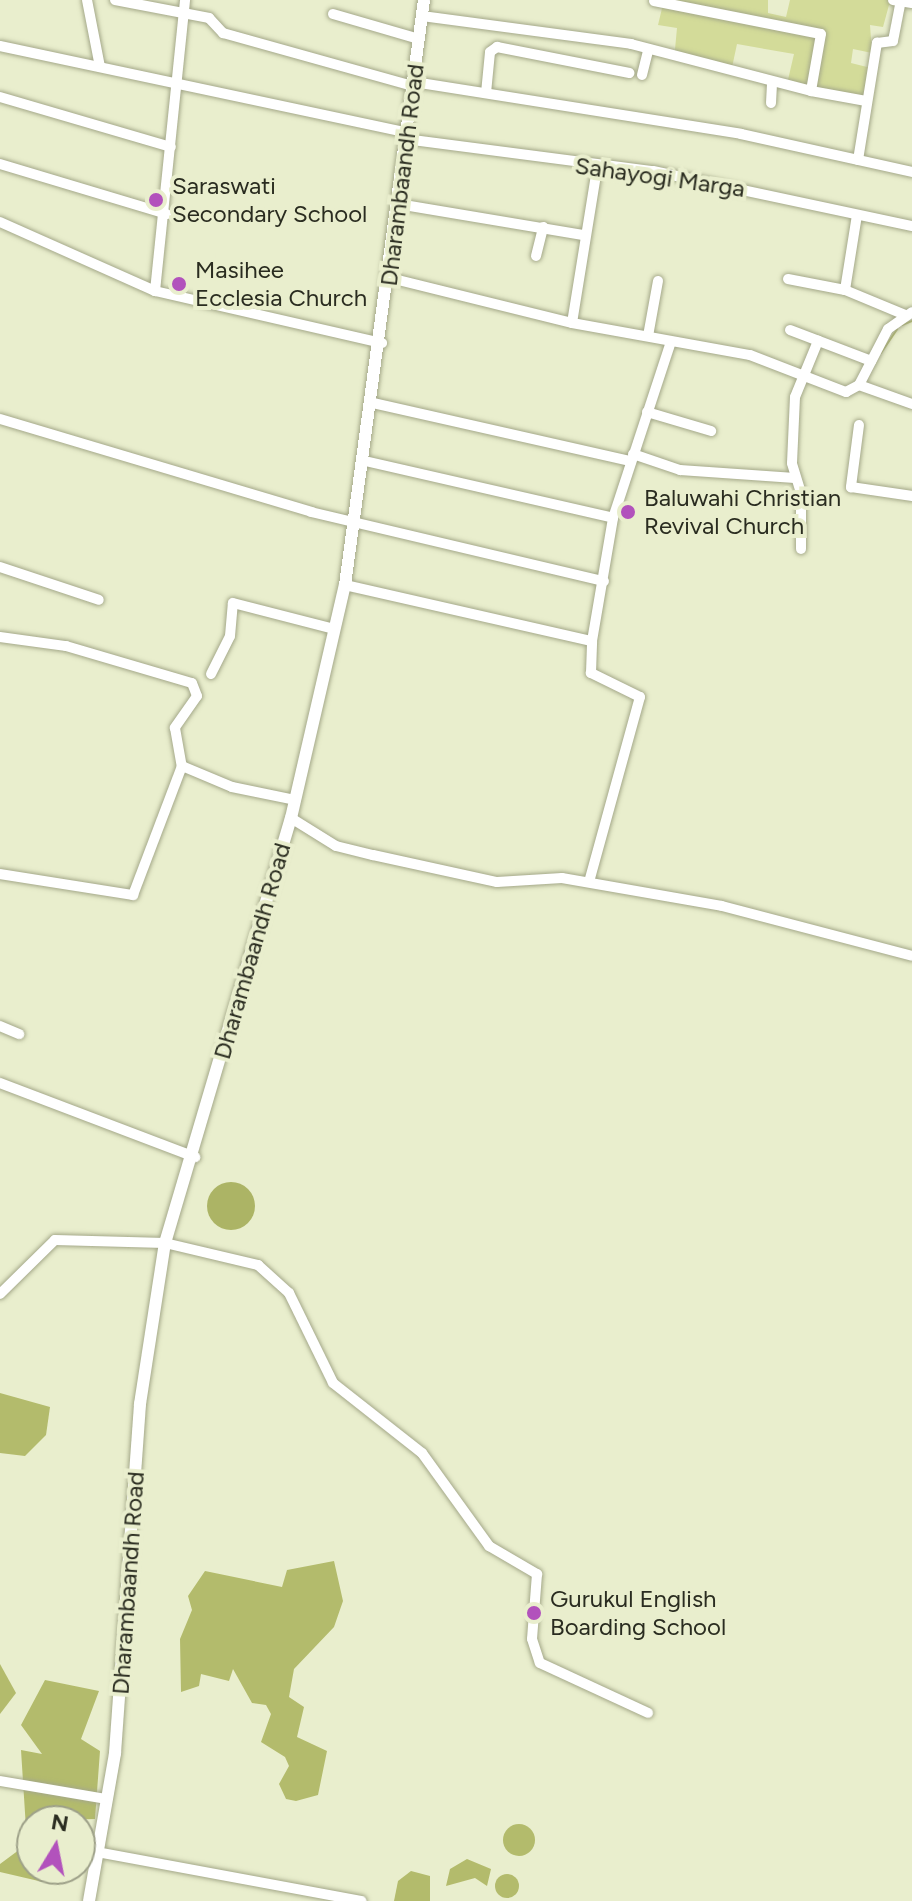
<!DOCTYPE html>
<style>
body{margin:0}
#map{position:relative;width:912px;height:1901px;overflow:hidden;background:#e9eecd;font-family:Figtree,sans-serif}
div>[style]{position:absolute}
[style*='--x']{left:calc(var(--x)*1px);top:calc(var(--y)*1px);width:calc(var(--w)*1px);rotate:calc(var(--a)*1deg)}
.green>*{inset:0;background:#d3db99}
.forest>*{inset:0;background:#b3bb6c}
.round{border-radius:50%}
.water>*{inset:0;background:#acb465}
.stream>*{height:2px;margin:-1px;padding:0 1px;transform-origin:1px;border-radius:1px;background:#acb465}
.roads{filter:drop-shadow(0 0 2px #a4a889) drop-shadow(0 0 2px #a4a889)}
.minor>*{height:10px;margin:-5px;padding:0 5px;transform-origin:5px;border-radius:5px;background:#fff}
.major>*{height:12px;margin:-6px;padding:0 6px;transform-origin:6px;border-radius:6px;background:#fff}
.dots>*{width:22px;height:22px;translate:-50% -50%;box-sizing:border-box;border:4px solid #e9eecd;border-radius:50%}
span{translate:-50% -50%;white-space:nowrap;text-align:center;line-height:1.15;-webkit-text-stroke:8px #e9eecd;paint-order:stroke}
.street-label{font-size:24px;color:#2a2c20}
.poi-label{font-size:24px;color:#2a2c20}
.left{translate:0 -50%;text-align:left}
.north{position:absolute;left:16px;top:1805px;width:80px;height:80px;box-sizing:border-box;background:#e9eecd;border:2px solid #9da088;border-radius:50%;rotate:10deg;font-size:22px;font-weight:700;line-height:32px;text-align:center;color:#2a2c20}
.north::after{content:'';display:block;margin:auto;width:28px;height:36px;background:#b252bc;clip-path:polygon(50% 0,100% 100%,50% 72%,0 100%)}
</style>
<div id="map">
<div class="green">
<div style="clip-path:polygon(664px 0,768px 0,768px 13px,786px 17px,790px 0,893px 0,900px 7px,889px 5px,883px 27px,870px 25px,872px 53px,853px 49px,851px 63px,871px 68px,865px 99px,787px 84px,794px 54px,737px 44px,731px 72px,674px 60px,677px 28px,658px 25px)"></div>
</div>
<div class="forest">
<div style="clip-path:polygon(0 1393px,50px 1407px,46px 1435px,25px 1456px,0 1453px)"></div>
<div style="clip-path:polygon(334px 1561px,343px 1601px,334px 1627px,294px 1669px,289px 1697px,304px 1707px,297px 1737px,327px 1751px,318px 1795px,296px 1801px,286px 1799px,279px 1784px,289px 1766px,285px 1757px,261px 1742px,271px 1714px,266px 1705px,252px 1703px,233px 1669px,229px 1681px,201px 1674px,199px 1686px,181px 1692px,180px 1639px,192px 1610px,188px 1596px,205px 1571px,282px 1587px,287px 1570px)"></div>
<div style="clip-path:polygon(0 1664px,16px 1693px,0 1714px)"></div>
<div style="clip-path:polygon(45px 1680px,99px 1691px,81px 1739px,100px 1751px,95px 1819px,32px 1821px,32px 1869px,44px 1869px,43px 1882px,0 1872px,0 1864px,27px 1844px,21px 1750px,42px 1754px,21px 1725px)"></div>
<div class="round" style="left:503px;top:1824px;width:32px;height:32px"></div>
<div style="clip-path:polygon(467px 1859px,491px 1869px,487px 1886px,475px 1878px,446px 1886px,450px 1869px)"></div>
<div style="clip-path:polygon(411px 1871px,430px 1876px,430px 1901px,394px 1901px,398px 1881px)"></div>
<div class="round" style="left:495px;top:1874px;width:24px;height:24px"></div>
</div>
<div class="water">
<div class="round" style="left:207px;top:1182px;width:48px;height:48px"></div>
</div>
<div class="stream">
<div style="--x:902;--y:325;--w:11;--a:-22"></div>
<div style="--x:881;--y:353;--w:29;--a:-56"></div>
</div>
<div class="roads">
<div class="minor">
<div style="--x:87;--y:0;--w:68;--a:79"></div>
<div style="--x:115;--y:0;--w:96;--a:10.8"></div>
<div style="--x:209;--y:18;--w:21;--a:47"></div>
<div style="--x:223;--y:33;--w:197;--a:15.6"></div>
<div style="--x:893;--y:0;--w:19;--a:9"></div>
<div style="--x:654;--y:1;--w:170;--a:11.2"></div>
<div style="--x:821;--y:34;--w:58;--a:100"></div>
<div style="--x:811;--y:91;--w:56;--a:10.3"></div>
<div style="--x:333;--y:14;--w:90;--a:16.2"></div>
<div style="--x:422;--y:16;--w:211;--a:7.6"></div>
<div style="--x:631;--y:44;--w:186;--a:14.6"></div>
<div style="--x:0;--y:46;--w:414;--a:12"></div>
<div style="--x:642;--y:75;--w:25;--a:-76"></div>
<div style="--x:414;--y:82;--w:331;--a:9"></div>
<div style="--x:741;--y:134;--w:175;--a:12.5"></div>
<div style="--x:486;--y:93;--w:41;--a:-84.4"></div>
<div style="--x:490;--y:52;--w:9;--a:-36"></div>
<div style="--x:497;--y:47;--w:135;--a:11.1"></div>
<div style="--x:0;--y:97;--w:178;--a:16.3"></div>
<div style="--x:771;--y:103;--w:20;--a:-87"></div>
<div style="--x:405;--y:139;--w:250;--a:7.4"></div>
<div style="--x:653;--y:171;--w:265;--a:12"></div>
<div style="--x:858;--y:160;--w:119;--a:-80.8"></div>
<div style="--x:877;--y:43;--w:16;--a:-7"></div>
<div style="--x:893;--y:41;--w:42;--a:-79"></div>
<div style="--x:0;--y:164;--w:174;--a:16.7"></div>
<div style="--x:398;--y:204;--w:189;--a:9.5"></div>
<div style="--x:857;--y:215;--w:76;--a:99.1"></div>
<div style="--x:845;--y:290;--w:65;--a:22.6"></div>
<div style="--x:0;--y:222;--w:170;--a:24"></div>
<div style="--x:155;--y:291;--w:233;--a:12.9"></div>
<div style="--x:536;--y:256;--w:30;--a:-76"></div>
<div style="--x:390;--y:278;--w:187;--a:13.9"></div>
<div style="--x:572;--y:323;--w:181;--a:10.2"></div>
<div style="--x:750;--y:355;--w:103;--a:21.1"></div>
<div style="--x:846;--y:392;--w:15;--a:-28"></div>
<div style="--x:859;--y:385;--w:63;--a:-62.6"></div>
<div style="--x:888;--y:329;--w:29;--a:-35"></div>
<div style="--x:788;--y:279;--w:58;--a:10.9"></div>
<div style="--x:155;--y:291;--w:293;--a:-84.1"></div>
<div style="--x:572;--y:323;--w:156;--a:-80.8"></div>
<div style="--x:790;--y:330;--w:87;--a:20.9"></div>
<div style="--x:648;--y:336;--w:56;--a:-79.7"></div>
<div style="--x:859;--y:385;--w:56;--a:19.7"></div>
<div style="--x:373;--y:403;--w:264;--a:12.7"></div>
<div style="--x:647;--y:412;--w:67;--a:16.5"></div>
<div style="--x:0;--y:419;--w:325;--a:16.6"></div>
<div style="--x:311;--y:512;--w:301;--a:13.3"></div>
<div style="--x:859;--y:425;--w:63;--a:97.4"></div>
<div style="--x:851;--y:487;--w:62;--a:8.4"></div>
<div style="--x:633;--y:454;--w:50;--a:18.8"></div>
<div style="--x:680;--y:470;--w:115;--a:4"></div>
<div style="--x:365;--y:461;--w:254;--a:12.9"></div>
<div style="--x:801;--y:549;--w:56;--a:-90"></div>
<div style="--x:801;--y:493;--w:31;--a:-107"></div>
<div style="--x:792;--y:463;--w:66;--a:-87.4"></div>
<div style="--x:795;--y:397;--w:61;--a:-67.7"></div>
<div style="--x:0;--y:567;--w:104;--a:18.4"></div>
<div style="--x:345;--y:585;--w:253;--a:12.8"></div>
<div style="--x:0;--y:637;--w:67;--a:7.8"></div>
<div style="--x:66;--y:646;--w:131;--a:16.4"></div>
<div style="--x:192;--y:683;--w:14;--a:69"></div>
<div style="--x:197;--y:696;--w:39;--a:125"></div>
<div style="--x:175;--y:728;--w:39;--a:80"></div>
<div style="--x:182;--y:766;--w:54;--a:22.8"></div>
<div style="--x:232;--y:787;--w:59;--a:11.7"></div>
<div style="--x:211;--y:674;--w:42;--a:-63.4"></div>
<div style="--x:230;--y:636;--w:33;--a:-85"></div>
<div style="--x:233;--y:603;--w:104;--a:14.4"></div>
<div style="--x:291;--y:818;--w:53;--a:31.9"></div>
<div style="--x:336;--y:846;--w:38;--a:14"></div>
<div style="--x:373;--y:855;--w:127;--a:12.3"></div>
<div style="--x:497;--y:882;--w:65;--a:-3.5"></div>
<div style="--x:562;--y:878;--w:162;--a:9.9"></div>
<div style="--x:722;--y:906;--w:196;--a:14.7"></div>
<div style="--x:0;--y:874;--w:135;--a:9"></div>
<div style="--x:133;--y:895;--w:138;--a:-69.2"></div>
<div style="--x:589;--y:882;--w:192;--a:-74.6"></div>
<div style="--x:640;--y:697;--w:55;--a:-153.9"></div>
<div style="--x:591;--y:673;--w:32;--a:-88"></div>
<div style="--x:592;--y:641;--w:125;--a:-80.3"></div>
<div style="--x:613;--y:518;--w:185;--a:-71.8"></div>
<div style="--x:0;--y:1026;--w:21;--a:23"></div>
<div style="--x:0;--y:1083;--w:209;--a:20.8"></div>
<div style="--x:0;--y:1294;--w:77;--a:-44.5"></div>
<div style="--x:55;--y:1240;--w:110;--a:1.6"></div>
<div style="--x:165;--y:1243;--w:96;--a:13.3"></div>
<div style="--x:258;--y:1265;--w:42;--a:42.1"></div>
<div style="--x:289;--y:1293;--w:100;--a:63.9"></div>
<div style="--x:333;--y:1383;--w:113;--a:38.2"></div>
<div style="--x:422;--y:1453;--w:115;--a:54.2"></div>
<div style="--x:489;--y:1546;--w:56;--a:30.3"></div>
<div style="--x:537;--y:1574;--w:65;--a:94.4"></div>
<div style="--x:532;--y:1639;--w:25;--a:72"></div>
<div style="--x:540;--y:1663;--w:119;--a:24.8"></div>
<div style="--x:0;--y:1781;--w:108;--a:9.6"></div>
<div style="--x:97;--y:1852;--w:269;--a:10.5"></div>
</div>
<div class="major">
<div style="--x:89;--y:1901;--w:150;--a:-80"></div>
<div style="--x:115;--y:1753;--w:350;--a:-85.9"></div>
<div style="--x:140;--y:1404;--w:163;--a:-81.2"></div>
<div style="--x:165;--y:1243;--w:443;--a:-73.5"></div>
<div style="--x:291;--y:818;--w:239;--a:-77"></div>
<div style="--x:345;--y:585;--w:590;--a:-82.31"></div>
</div>
</div>
<div class="dots">
<div style="left:156px;top:200px;background:#b252bc"></div>
<div style="left:179px;top:284px;background:#b252bc"></div>
<div style="left:628px;top:512px;background:#b252bc"></div>
<div style="left:534px;top:1613px;background:#b252bc"></div>
</div>
<div class="street-label">
<span style="left:402px;top:175px;rotate:-83deg">Dharambaandh Road</span>
<span style="left:660px;top:177px;rotate:8deg">Sahayogi Marga</span>
<span style="left:252px;top:951px;rotate:-74deg">Dharambaandh Road</span>
<span style="left:128px;top:1583px;rotate:-86deg">Dharambaandh Road</span>
</div>
<div class="poi-label">
<span class="left" style="left:172px;top:200px">Saraswati<br>Secondary School</span>
<span class="left" style="left:195px;top:284px">Masihee<br>Ecclesia Church</span>
<span class="left" style="left:644px;top:512px">Baluwahi Christian<br>Revival Church</span>
<span class="left" style="left:550px;top:1613px">Gurukul English<br>Boarding School</span>
</div>
<div class="north">N</div>
</div>
